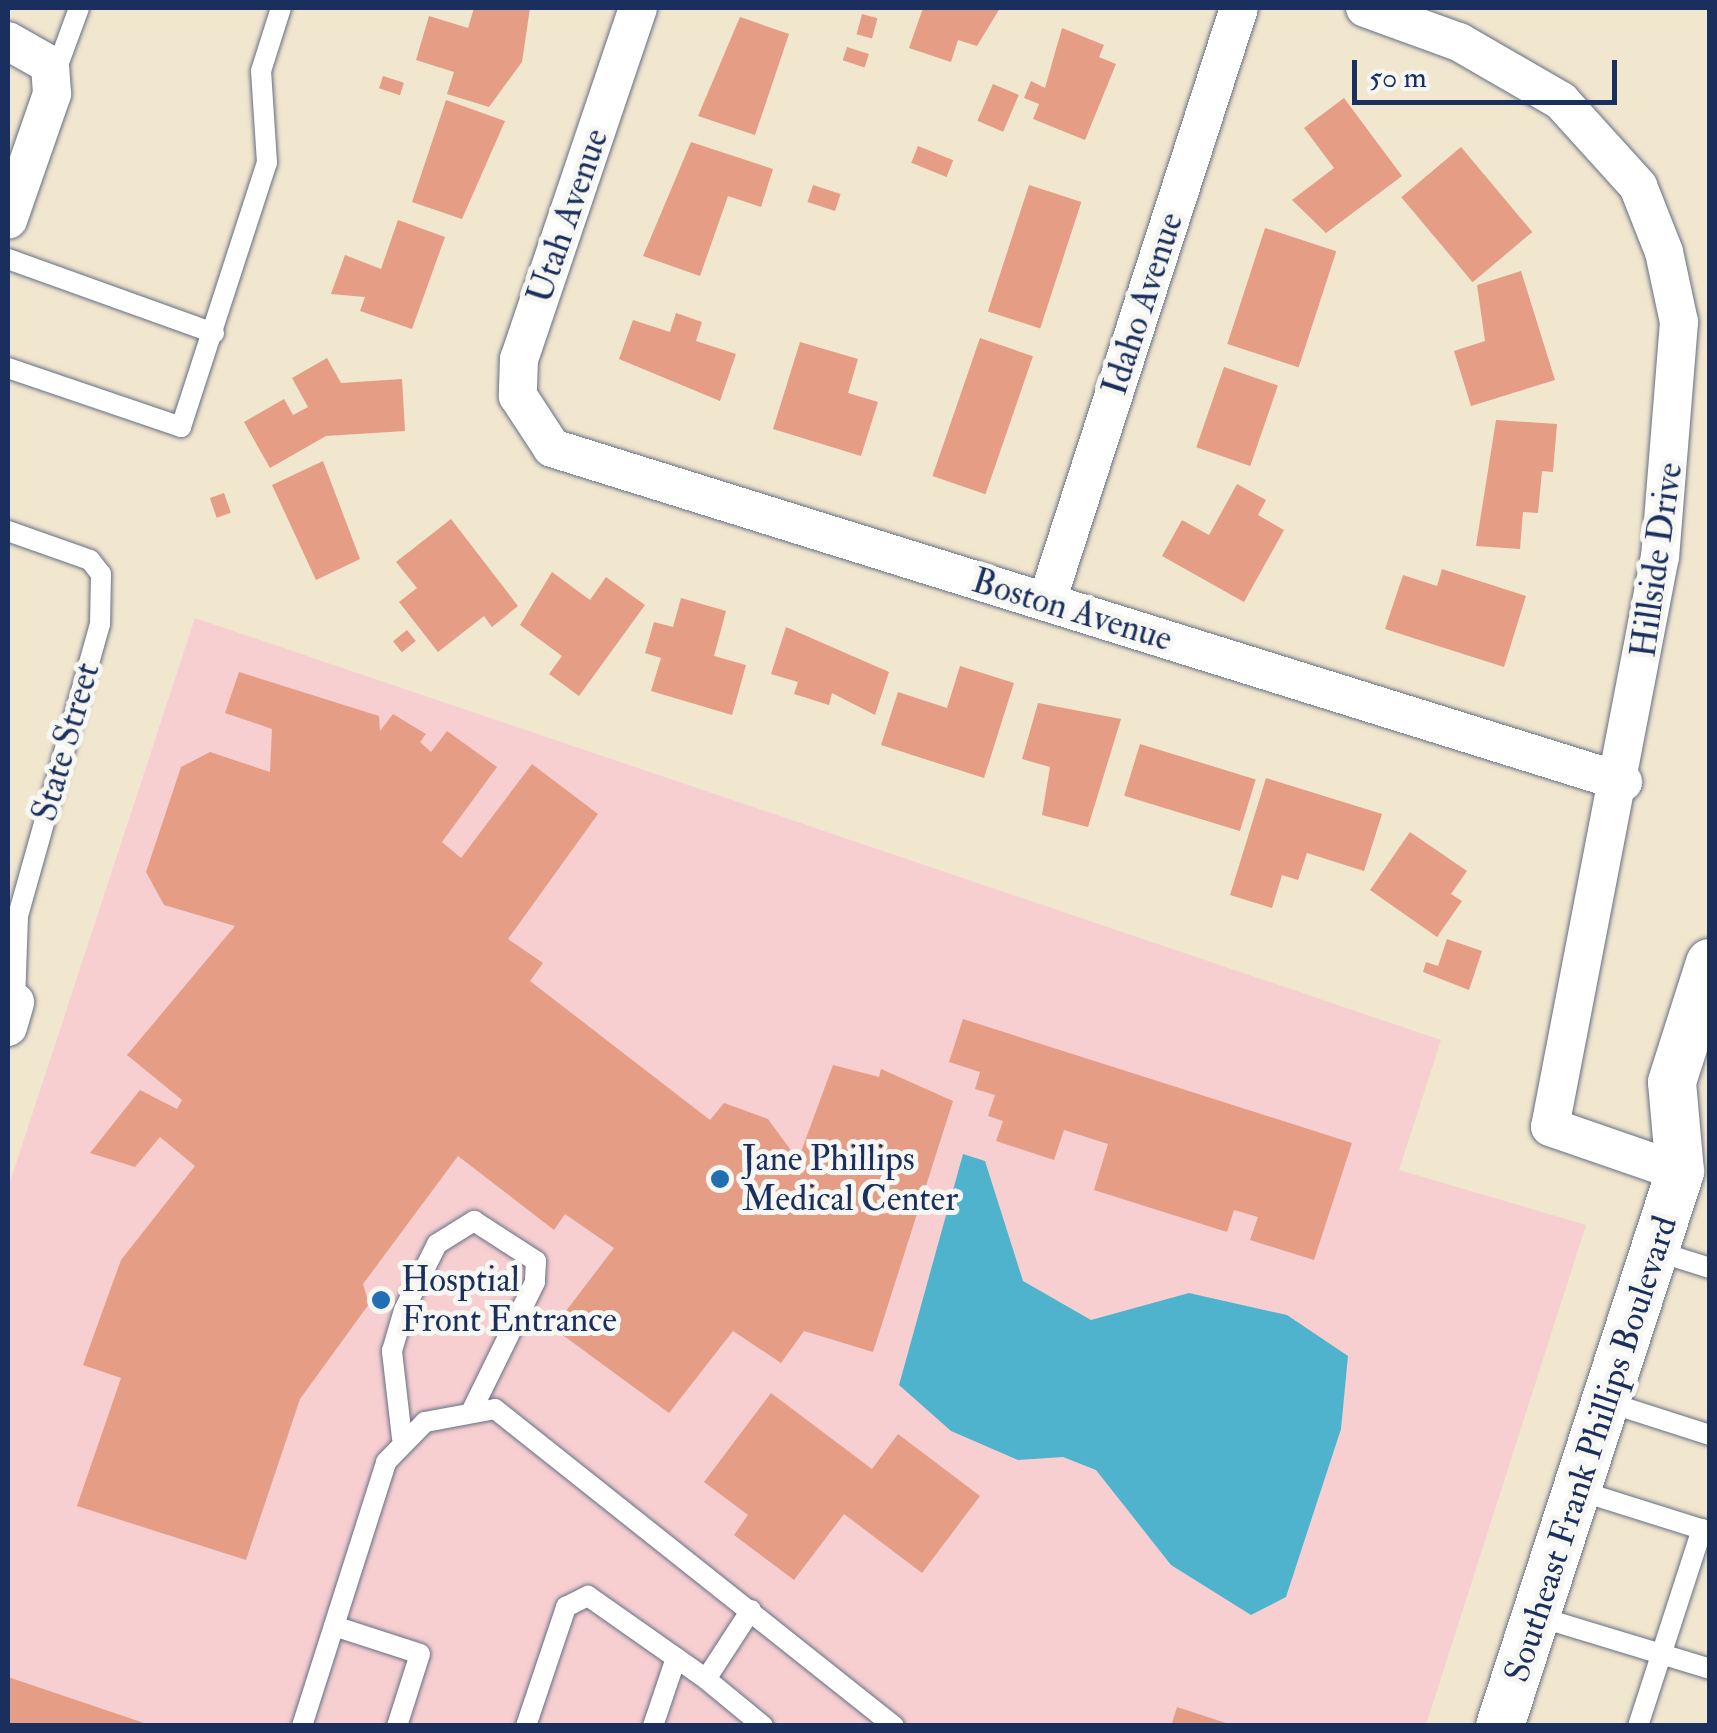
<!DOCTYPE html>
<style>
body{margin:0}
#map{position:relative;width:1717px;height:1733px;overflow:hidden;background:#f1e6ce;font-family:"IM FELL Double Pica",serif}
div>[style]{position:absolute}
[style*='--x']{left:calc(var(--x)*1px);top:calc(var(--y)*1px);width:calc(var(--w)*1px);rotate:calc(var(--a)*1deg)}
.built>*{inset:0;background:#f7cfd1}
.water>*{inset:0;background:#4fb3ce}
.building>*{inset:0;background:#e59e85;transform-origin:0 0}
.roads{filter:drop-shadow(0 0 2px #666f85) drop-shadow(0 0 2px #666f85)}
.service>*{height:20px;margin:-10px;padding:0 10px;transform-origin:10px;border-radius:10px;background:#fff}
.minor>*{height:38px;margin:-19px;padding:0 19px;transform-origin:19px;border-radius:19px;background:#fff}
.tertiary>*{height:48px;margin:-24px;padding:0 24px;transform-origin:24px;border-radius:24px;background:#fff}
.dots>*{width:28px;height:28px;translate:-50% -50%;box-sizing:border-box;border:5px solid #f6f6f2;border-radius:50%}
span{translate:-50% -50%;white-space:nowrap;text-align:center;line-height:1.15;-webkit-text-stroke:10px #f6f6f2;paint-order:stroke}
.street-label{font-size:35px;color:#1b2f5e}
.poi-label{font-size:35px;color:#1b2f5e}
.left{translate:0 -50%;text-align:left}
.frame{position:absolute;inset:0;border:10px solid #1b2f5e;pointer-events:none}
.scale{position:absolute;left:1352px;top:60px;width:265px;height:45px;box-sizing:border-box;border:5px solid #1b2f5e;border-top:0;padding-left:12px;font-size:30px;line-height:35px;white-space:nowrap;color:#1b2f5e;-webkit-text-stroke:8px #f6f6f2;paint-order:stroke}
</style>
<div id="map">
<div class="built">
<div style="clip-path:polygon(195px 618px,1441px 1040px,1399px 1170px,1586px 1225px,1426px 1725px,8px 1726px,8px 1188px)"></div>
</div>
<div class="water">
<div style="clip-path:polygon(963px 1154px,985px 1161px,1023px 1281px,1091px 1320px,1189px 1293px,1287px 1315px,1348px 1356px,1341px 1429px,1286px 1597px,1251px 1615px,1171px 1565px,1096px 1470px,1063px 1457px,1018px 1460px,951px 1431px,899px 1385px)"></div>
</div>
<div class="building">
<div style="clip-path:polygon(474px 8px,530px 8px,522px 62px,489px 107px,447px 94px,454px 72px,416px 60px,429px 16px,468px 28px)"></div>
<div style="clip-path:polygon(923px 8px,1000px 8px,977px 46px,958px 40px,951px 62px,909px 48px)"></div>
<div style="left:862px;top:14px;width:16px;height:21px;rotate:15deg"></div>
<div style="clip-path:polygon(740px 17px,789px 34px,755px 135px,698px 116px)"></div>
<div style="clip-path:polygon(1062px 28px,1104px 45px,1099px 57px,1116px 64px,1085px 140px,1033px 119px,1039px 104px,1024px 98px,1031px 81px,1045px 88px)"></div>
<div style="left:847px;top:47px;width:23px;height:14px;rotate:18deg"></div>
<div style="left:383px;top:76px;width:22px;height:13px;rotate:18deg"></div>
<div style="left:993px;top:84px;width:28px;height:40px;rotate:23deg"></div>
<div style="clip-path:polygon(1344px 98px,1402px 176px,1326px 233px,1292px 200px,1334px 168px,1304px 128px)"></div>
<div style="clip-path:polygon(446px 100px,505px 121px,462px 219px,412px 202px)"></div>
<div style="clip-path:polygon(691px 142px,773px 169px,761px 207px,728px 196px,700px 276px,643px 256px)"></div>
<div style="left:918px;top:146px;width:38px;height:18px;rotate:22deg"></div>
<div style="left:1461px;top:147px;width:111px;height:78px;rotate:50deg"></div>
<div style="left:813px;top:185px;width:29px;height:18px;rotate:18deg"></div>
<div style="left:1029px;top:185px;width:55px;height:133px;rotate:18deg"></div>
<div style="clip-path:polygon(398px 220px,445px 237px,412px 329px,360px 311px,365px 297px,331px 294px,345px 255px,381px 269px)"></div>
<div style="left:1265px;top:228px;width:75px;height:122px;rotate:18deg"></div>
<div style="clip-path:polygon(1521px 271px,1555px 380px,1471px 406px,1454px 351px,1485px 341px,1477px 285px)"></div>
<div style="clip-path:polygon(676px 313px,702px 322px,696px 341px,736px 354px,720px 401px,619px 359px,633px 320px,670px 332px)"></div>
<div style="left:980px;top:338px;width:56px;height:146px;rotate:19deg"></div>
<div style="clip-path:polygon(800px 342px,858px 359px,848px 393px,878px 402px,861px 456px,773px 429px)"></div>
<div style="clip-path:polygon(327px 358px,341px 383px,402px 379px,405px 431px,326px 436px,270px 468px,244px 422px,284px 399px,293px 415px,308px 407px,292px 378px)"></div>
<div style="left:1224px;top:367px;width:57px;height:85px;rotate:19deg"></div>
<div style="clip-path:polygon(1496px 420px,1557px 424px,1553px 472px,1542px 471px,1538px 513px,1523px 512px,1520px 549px,1476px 546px)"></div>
<div style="clip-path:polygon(323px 461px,360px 559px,316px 580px,272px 485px)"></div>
<div style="clip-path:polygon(1237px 484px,1266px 500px,1258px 515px,1284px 530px,1244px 602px,1162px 556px,1182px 520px,1209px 535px)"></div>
<div style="left:224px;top:493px;width:21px;height:15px;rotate:71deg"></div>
<div style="clip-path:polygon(451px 519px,518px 606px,492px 627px,484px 616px,438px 652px,399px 602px,417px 588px,396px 562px)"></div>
<div style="clip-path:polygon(1442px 569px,1526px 596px,1504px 667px,1385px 629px,1403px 575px,1437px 586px)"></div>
<div style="clip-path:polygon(552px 572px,590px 600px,606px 577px,645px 605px,579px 696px,549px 674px,562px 656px,520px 625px)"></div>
<div style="clip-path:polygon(681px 598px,726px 611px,714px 656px,746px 665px,732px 715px,651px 691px,661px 658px,645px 653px,654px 622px,673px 627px)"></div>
<div style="clip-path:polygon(786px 627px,889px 672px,875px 715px,832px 693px,829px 705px,794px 694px,798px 682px,771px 674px)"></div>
<div style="left:407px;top:630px;width:14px;height:18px;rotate:51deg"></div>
<div style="clip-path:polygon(960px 666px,1014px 683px,984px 778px,881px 745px,898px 692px,947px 708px)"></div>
<div style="clip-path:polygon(239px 672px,379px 716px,380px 731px,393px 714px,426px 734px,420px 742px,431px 752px,447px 731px,497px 767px,442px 842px,461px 858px,532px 764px,598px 814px,508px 939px,543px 963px,530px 981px,710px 1120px,724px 1103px,768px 1119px,798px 1160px,833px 1065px,879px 1077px,881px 1069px,953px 1101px,873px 1352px,804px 1331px,781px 1363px,733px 1331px,669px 1413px,553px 1328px,614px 1248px,565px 1214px,554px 1230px,458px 1156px,363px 1284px,369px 1304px,300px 1399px,246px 1560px,77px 1506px,121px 1378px,83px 1365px,121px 1260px,195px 1166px,160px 1137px,135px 1167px,90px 1153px,140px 1090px,177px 1109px,182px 1100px,127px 1055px,235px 926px,164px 905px,146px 872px,181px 767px,210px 752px,270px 772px,272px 729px,225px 713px)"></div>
<div style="clip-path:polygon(1038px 703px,1121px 719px,1088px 827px,1042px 815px,1050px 767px,1022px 759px)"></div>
<div style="left:1140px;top:744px;width:121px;height:54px;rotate:17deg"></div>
<div style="clip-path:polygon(1266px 778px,1382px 814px,1364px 871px,1307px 853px,1298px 880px,1282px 875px,1272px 908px,1230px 895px)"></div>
<div style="clip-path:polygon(1410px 832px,1467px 871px,1451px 894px,1462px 901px,1437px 937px,1370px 890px)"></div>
<div style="clip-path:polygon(1447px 939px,1482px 951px,1469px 990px,1423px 972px,1426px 962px,1438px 966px)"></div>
<div style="clip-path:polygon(963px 1019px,1352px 1143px,1314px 1260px,1250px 1240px,1258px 1217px,1234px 1210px,1227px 1232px,1094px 1190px,1108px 1144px,1064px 1130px,1054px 1160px,996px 1141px,1003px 1121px,988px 1116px,995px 1095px,975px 1089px,980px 1072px,949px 1062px)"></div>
<div style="clip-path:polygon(771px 1393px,872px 1469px,898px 1434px,980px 1496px,922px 1573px,844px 1514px,794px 1580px,734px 1535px,748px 1515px,704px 1482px)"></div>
<div style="clip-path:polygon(8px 1677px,150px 1725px,150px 1726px,8px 1726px)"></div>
<div style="clip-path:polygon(1177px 1707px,1232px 1725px,1232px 1726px,1171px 1726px)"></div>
</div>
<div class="roads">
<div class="service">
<div style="--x:54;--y:76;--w:72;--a:-69.8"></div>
<div style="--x:8;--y:259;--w:219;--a:19.8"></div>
<div style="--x:8;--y:368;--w:183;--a:18.8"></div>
<div style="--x:181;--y:427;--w:278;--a:-72"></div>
<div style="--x:267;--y:163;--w:92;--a:-93.7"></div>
<div style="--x:261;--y:71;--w:66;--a:-72.4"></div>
<div style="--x:8;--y:531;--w:87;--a:19.5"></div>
<div style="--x:90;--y:560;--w:18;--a:52"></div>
<div style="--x:101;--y:574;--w:50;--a:91.1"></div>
<div style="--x:100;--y:624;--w:303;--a:105.7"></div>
<div style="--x:18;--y:916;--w:86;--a:92"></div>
<div style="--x:15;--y:1002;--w:7;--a:-164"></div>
<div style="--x:1656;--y:1251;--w:57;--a:17.5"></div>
<div style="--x:1607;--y:1402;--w:108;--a:17.8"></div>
<div style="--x:402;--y:1438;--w:88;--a:-96.6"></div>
<div style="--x:392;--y:1351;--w:43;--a:-73.7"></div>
<div style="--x:404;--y:1310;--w:74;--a:-63.4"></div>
<div style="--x:437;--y:1244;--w:44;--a:-31.9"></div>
<div style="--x:474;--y:1221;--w:74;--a:32.8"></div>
<div style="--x:536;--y:1261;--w:21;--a:93"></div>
<div style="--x:535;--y:1282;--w:143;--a:116.2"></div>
<div style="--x:1577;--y:1490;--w:139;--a:17.5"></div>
<div style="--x:751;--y:1610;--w:82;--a:123.1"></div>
<div style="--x:706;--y:1679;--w:74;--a:39.5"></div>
<div style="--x:1536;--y:1616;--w:182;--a:16.9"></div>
<div style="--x:334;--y:1626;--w:90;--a:18"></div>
<div style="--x:420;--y:1654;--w:76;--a:107.7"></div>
<div style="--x:302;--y:1726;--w:277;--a:-72.3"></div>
<div style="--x:386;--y:1462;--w:56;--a:-45.7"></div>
<div style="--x:425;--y:1422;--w:71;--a:-10.5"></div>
<div style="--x:495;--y:1409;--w:510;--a:38.47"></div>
<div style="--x:526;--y:1726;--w:126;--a:-71.4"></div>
<div style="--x:566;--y:1607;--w:25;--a:-27"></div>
<div style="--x:588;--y:1596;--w:144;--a:35.1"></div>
<div style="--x:653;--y:1726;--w:72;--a:-71.3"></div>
<div style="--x:1638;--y:1726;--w:207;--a:-72"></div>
</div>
<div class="minor">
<div style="--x:638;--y:8;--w:371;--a:108.7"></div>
<div style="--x:519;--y:359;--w:37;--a:92"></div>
<div style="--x:518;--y:396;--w:62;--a:56.8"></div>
<div style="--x:552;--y:448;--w:1122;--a:17.32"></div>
<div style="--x:1365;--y:8;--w:100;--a:19.9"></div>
<div style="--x:1459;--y:42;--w:118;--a:30"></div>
<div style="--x:1561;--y:101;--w:115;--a:47.8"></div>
<div style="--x:1638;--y:186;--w:71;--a:68.5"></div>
<div style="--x:1664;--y:252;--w:72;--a:77.9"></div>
<div style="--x:1679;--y:322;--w:235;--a:94.6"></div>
<div style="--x:1660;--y:556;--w:581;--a:100.9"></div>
<div style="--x:1550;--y:1127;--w:138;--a:19.1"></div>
<div style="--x:8;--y:41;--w:48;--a:29.7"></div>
<div style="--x:50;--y:65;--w:29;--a:86"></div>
<div style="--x:52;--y:94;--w:133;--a:109.2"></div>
<div style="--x:1047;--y:601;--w:623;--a:-72.06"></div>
<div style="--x:8;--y:1027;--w:26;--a:-74"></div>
</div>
<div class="tertiary">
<div style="--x:1500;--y:1726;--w:583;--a:-72"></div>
<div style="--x:1680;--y:1172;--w:90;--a:-95.1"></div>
<div style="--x:1672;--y:1082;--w:125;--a:-72.3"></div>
</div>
</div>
<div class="dots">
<div style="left:720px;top:1179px;background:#1f6fb2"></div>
<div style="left:381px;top:1300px;background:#1f6fb2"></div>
</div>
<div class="street-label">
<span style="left:568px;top:216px;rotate:-71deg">Utah Avenue</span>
<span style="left:1143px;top:304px;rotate:-72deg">Idaho Avenue</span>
<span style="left:1657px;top:560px;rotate:-82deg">Hillside Drive</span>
<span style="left:1072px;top:610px;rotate:17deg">Boston Avenue</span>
<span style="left:66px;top:742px;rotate:-74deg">State Street</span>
<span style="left:1591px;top:1449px;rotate:-72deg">Southeast Frank Phillips Boulevard</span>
</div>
<div class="poi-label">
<span class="left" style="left:742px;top:1179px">Jane Phillips<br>Medical Center</span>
<span class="left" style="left:401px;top:1300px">Hosptial<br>Front Entrance</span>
</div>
<div class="frame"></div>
<div class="scale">50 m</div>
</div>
